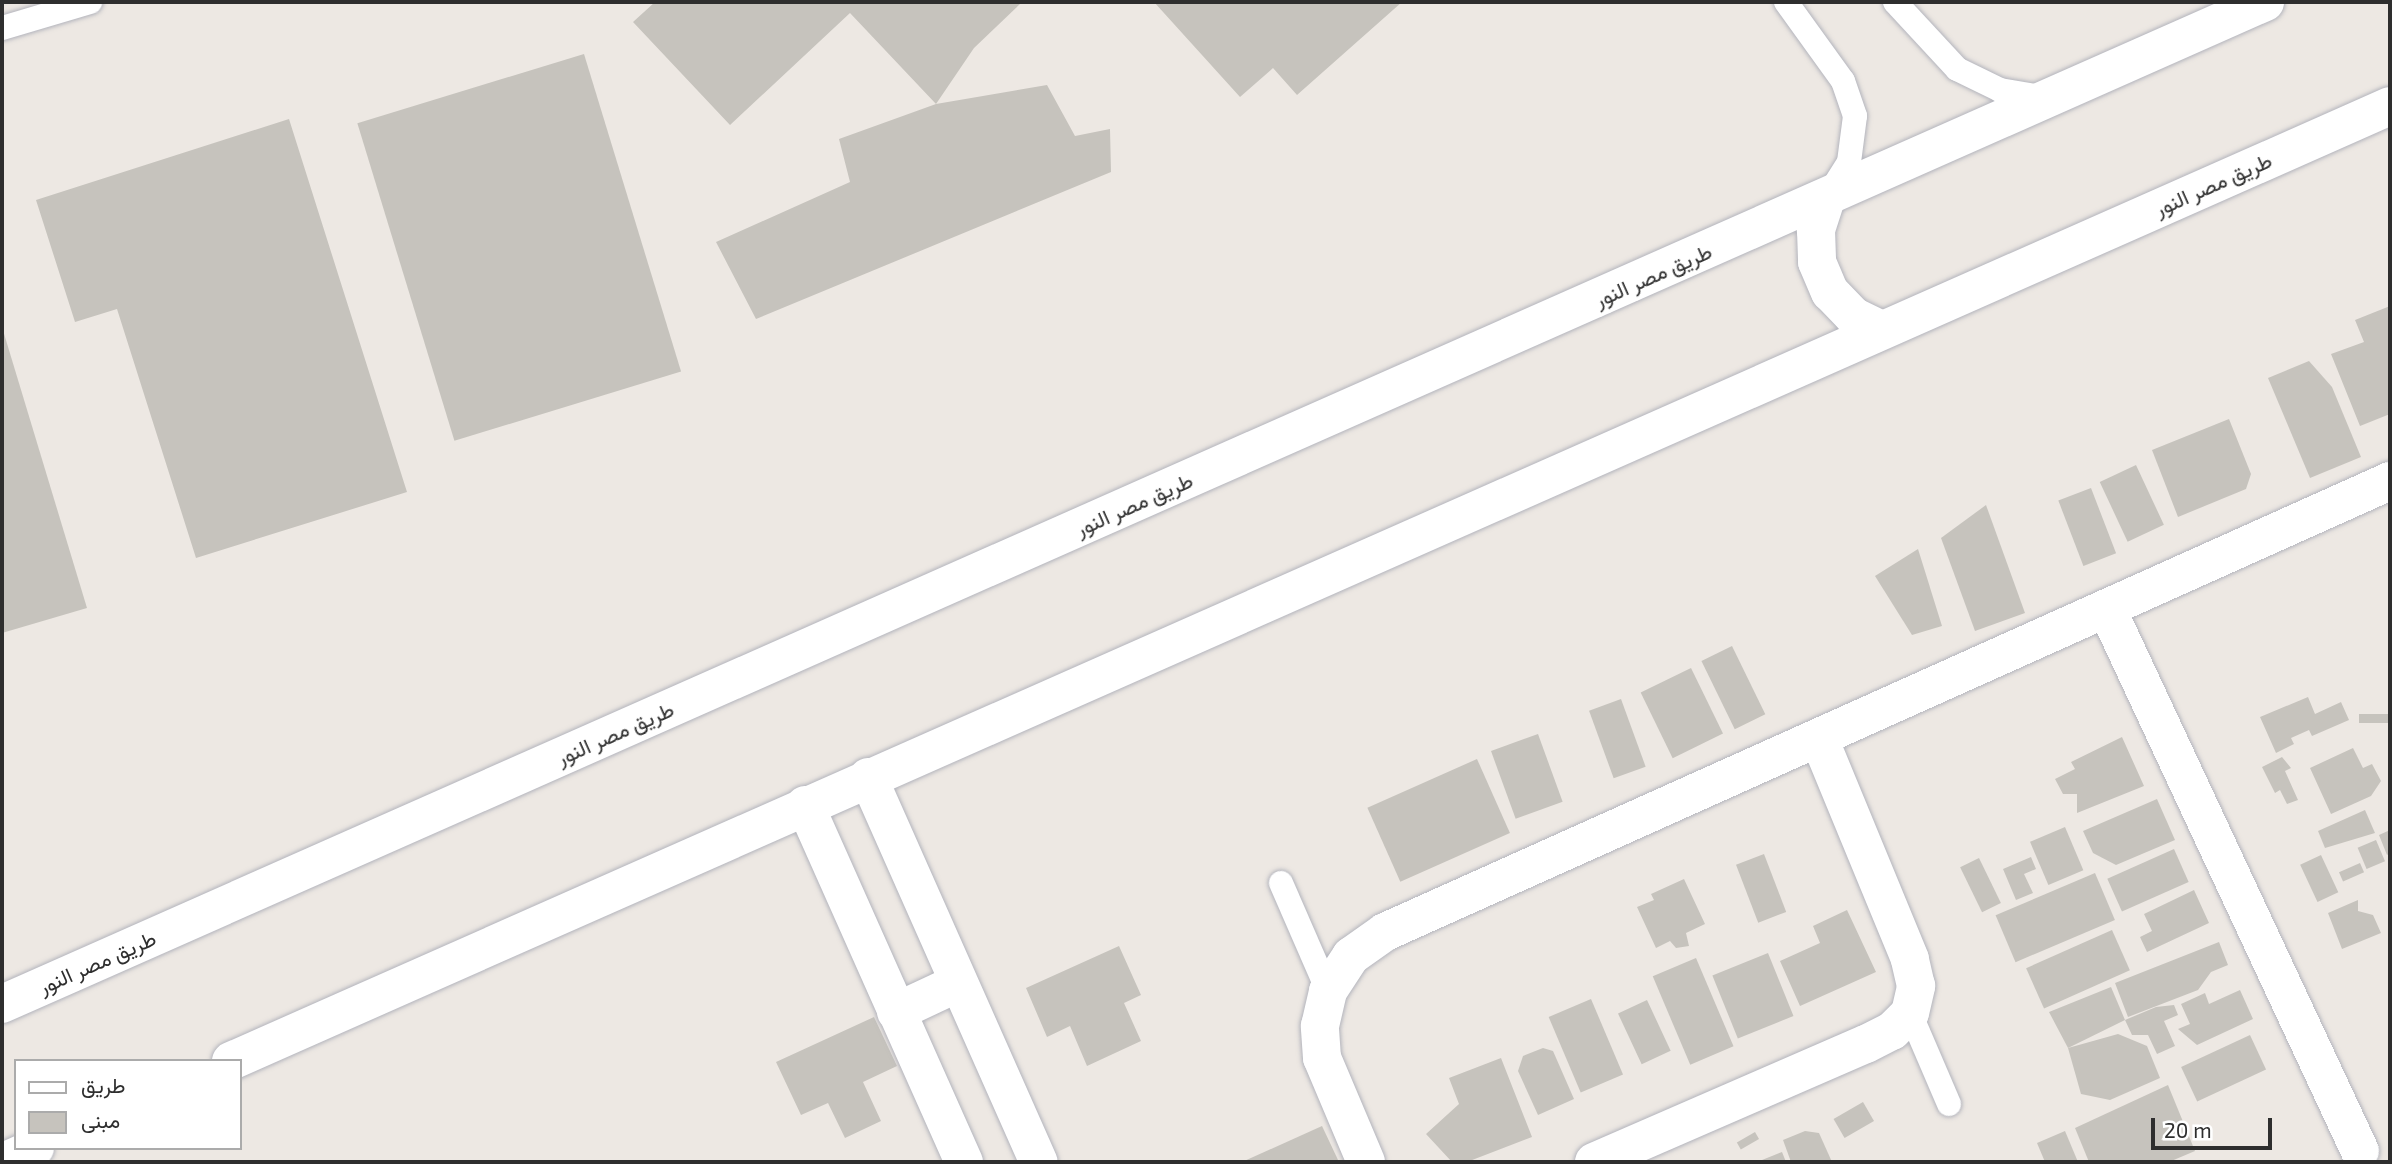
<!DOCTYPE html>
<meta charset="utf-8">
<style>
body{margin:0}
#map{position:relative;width:2392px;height:1164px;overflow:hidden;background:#ede8e3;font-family:"Exo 2",Vazirmatn,sans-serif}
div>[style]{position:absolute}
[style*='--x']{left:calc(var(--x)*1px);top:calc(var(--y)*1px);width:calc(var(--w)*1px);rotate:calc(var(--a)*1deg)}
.building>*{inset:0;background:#c6c3bd;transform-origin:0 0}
.roads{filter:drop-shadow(0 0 2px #b3b4bc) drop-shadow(0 0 2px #b3b4bc)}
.lane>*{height:24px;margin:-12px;padding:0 12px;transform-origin:12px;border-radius:12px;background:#fff}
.street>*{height:38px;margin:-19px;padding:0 19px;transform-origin:19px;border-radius:19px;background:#fff}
.secondary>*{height:38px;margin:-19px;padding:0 19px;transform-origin:19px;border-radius:19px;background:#fff}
span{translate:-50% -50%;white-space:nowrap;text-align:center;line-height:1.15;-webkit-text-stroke:6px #fff;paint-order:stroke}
.street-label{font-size:21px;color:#2e2e2e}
.frame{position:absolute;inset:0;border:4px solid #2e2e2e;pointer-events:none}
.legend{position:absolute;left:14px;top:1059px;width:228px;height:91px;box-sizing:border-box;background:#fff;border:2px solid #ababab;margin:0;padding:9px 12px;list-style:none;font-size:21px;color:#2e2e2e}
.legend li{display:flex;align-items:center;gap:14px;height:35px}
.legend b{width:35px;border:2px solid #ababab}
.scale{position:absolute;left:2151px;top:1118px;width:121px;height:32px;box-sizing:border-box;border:4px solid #2e2e2e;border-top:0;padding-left:9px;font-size:21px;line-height:24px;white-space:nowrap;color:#2e2e2e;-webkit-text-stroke:5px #fff;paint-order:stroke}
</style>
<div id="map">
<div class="building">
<div style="clip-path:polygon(655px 2px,1018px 2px,1020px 4px,974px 48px,936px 104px,850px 13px,730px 125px,633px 22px)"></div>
<div style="clip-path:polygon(1154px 2px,1402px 2px,1297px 95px,1273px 68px,1240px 97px)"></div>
<div style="left:584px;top:54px;width:332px;height:237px;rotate:73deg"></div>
<div style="clip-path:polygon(1047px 85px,1075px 136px,1110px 129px,1111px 172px,756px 319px,716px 242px,850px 182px,839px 139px,936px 104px)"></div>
<div style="clip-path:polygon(289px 119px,407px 492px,196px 558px,117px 309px,75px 322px,36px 200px)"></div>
<div style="clip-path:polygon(2390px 306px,2390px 414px,2360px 426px,2331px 354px,2364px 342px,2355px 320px)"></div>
<div style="clip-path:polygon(2px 327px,87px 608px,2px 633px)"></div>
<div style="clip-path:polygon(2309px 361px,2332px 387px,2361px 457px,2310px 478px,2268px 378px)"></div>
<div style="clip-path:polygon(2229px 419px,2251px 474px,2246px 489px,2178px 517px,2152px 450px)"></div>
<div style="left:2136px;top:465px;width:66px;height:40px;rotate:65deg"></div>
<div style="left:2091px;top:488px;width:70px;height:35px;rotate:69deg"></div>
<div style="clip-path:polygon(1986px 505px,2025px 613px,1975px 631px,1941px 538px)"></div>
<div style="clip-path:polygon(1918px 549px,1942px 626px,1912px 635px,1875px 576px)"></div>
<div style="left:1732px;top:646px;width:76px;height:34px;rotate:64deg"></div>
<div style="left:1691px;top:668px;width:73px;height:56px;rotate:64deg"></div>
<div style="clip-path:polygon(2308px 697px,2315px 714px,2341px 702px,2349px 720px,2312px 736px,2309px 730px,2291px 738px,2294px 744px,2276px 753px,2260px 717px)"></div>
<div style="left:1621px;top:699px;width:72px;height:34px;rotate:70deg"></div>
<div style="left:2390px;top:714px;width:9px;height:31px;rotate:90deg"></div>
<div style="left:1538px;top:734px;width:72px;height:50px;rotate:70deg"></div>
<div style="clip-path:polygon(2122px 737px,2144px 786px,2077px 813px,2077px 794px,2063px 794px,2055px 779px,2075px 769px,2071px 762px)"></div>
<div style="clip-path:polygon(2353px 748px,2363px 768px,2372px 764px,2381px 781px,2371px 796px,2331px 814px,2310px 768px)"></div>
<div style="clip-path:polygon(2282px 757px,2291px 768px,2285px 771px,2298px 800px,2287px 804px,2280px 790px,2275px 793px,2262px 767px)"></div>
<div style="left:1477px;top:759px;width:81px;height:120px;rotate:66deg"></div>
<div style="clip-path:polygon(2157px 799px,2175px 840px,2116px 865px,2093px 853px,2083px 831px)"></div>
<div style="clip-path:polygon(2365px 810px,2375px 833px,2325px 848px,2318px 831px)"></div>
<div style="left:2065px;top:827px;width:47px;height:38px;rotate:67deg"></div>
<div style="clip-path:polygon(2390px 830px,2390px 853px,2387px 855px,2379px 835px)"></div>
<div style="left:2376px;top:840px;width:23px;height:20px;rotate:67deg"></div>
<div style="left:2174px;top:849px;width:36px;height:73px;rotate:66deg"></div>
<div style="left:1764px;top:854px;width:62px;height:30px;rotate:69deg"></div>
<div style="left:2321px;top:855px;width:41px;height:23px;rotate:65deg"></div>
<div style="clip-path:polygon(2031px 857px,2036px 869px,2024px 874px,2033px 893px,2016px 900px,2003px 869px)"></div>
<div style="left:1979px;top:858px;width:50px;height:21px;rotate:64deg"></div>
<div style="left:2360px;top:863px;width:10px;height:23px;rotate:66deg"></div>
<div style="left:2095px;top:873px;width:51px;height:108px;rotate:67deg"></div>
<div style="clip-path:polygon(1684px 879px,1705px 924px,1686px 933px,1689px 946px,1676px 948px,1670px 941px,1656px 948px,1637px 907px,1654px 900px,1651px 894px)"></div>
<div style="clip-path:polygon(2194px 890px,2209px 923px,2147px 952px,2140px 937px,2152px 931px,2144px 914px)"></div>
<div style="clip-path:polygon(2358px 900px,2358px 911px,2373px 915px,2381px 933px,2342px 949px,2328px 913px)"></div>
<div style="clip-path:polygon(1847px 910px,1876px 972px,1800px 1006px,1780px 961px,1820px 943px,1813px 926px)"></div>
<div style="left:2112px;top:930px;width:44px;height:94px;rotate:66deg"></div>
<div style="clip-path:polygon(2219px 942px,2228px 965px,2211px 972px,2198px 990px,2128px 1017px,2115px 983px)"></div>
<div style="clip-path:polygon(1119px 946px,1141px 995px,1124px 1003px,1141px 1041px,1087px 1066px,1070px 1026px,1047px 1037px,1026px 988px)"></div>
<div style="left:1768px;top:953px;width:68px;height:60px;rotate:68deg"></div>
<div style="left:1696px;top:958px;width:96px;height:47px;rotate:67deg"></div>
<div style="clip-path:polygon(2111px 987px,2125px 1020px,2068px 1048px,2049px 1012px)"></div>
<div style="clip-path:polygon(2240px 990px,2253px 1019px,2197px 1045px,2178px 1029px,2190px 1024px,2181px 1004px,2205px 993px,2209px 1004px)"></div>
<div style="left:1591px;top:999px;width:82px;height:46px;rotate:67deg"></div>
<div style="left:1647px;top:1000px;width:56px;height:32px;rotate:65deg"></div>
<div style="clip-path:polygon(2174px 1005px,2178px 1015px,2164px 1021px,2175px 1046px,2157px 1054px,2148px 1035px,2132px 1035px,2125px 1020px,2156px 1007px)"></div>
<div style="clip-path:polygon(874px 1017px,897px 1066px,863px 1082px,881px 1121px,845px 1138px,828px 1103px,801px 1115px,776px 1062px)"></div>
<div style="clip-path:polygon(2118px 1034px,2147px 1046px,2160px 1078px,2110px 1100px,2081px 1094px,2068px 1048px)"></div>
<div style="left:2250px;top:1035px;width:38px;height:76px;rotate:65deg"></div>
<div style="clip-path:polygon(1543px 1048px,1553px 1051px,1574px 1099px,1538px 1115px,1518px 1071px,1523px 1056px)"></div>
<div style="clip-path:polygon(1501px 1058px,1532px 1137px,1467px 1162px,1452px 1162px,1426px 1134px,1459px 1104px,1449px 1078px)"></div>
<div style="clip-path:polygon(2168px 1085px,2195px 1151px,2169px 1162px,2089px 1162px,2075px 1128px)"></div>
<div style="left:1863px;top:1102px;width:22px;height:34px;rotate:60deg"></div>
<div style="clip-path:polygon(1322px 1126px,1339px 1162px,1242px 1162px)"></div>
<div style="clip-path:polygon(1805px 1131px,1819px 1133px,1832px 1162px,1791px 1162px,1783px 1140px)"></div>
<div style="clip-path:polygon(2065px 1131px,2078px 1162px,2045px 1162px,2037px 1143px)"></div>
<div style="left:1755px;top:1132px;width:8px;height:21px;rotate:60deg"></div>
<div style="clip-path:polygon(1782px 1152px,1786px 1162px,1763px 1162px,1762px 1160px)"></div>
</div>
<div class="roads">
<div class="lane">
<div style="--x:1786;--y:2;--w:97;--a:54.2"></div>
<div style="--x:1843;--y:81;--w:37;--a:71"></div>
<div style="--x:1855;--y:116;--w:46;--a:97.4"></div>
<div style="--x:1849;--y:162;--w:38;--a:122"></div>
<div style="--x:1895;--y:2;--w:91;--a:47.2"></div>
<div style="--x:1957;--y:69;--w:48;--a:26"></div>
<div style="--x:2000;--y:90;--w:48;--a:9.7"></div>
<div style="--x:2;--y:28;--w:92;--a:-16.5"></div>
<div style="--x:1281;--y:883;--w:118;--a:66.5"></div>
<div style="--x:1910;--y:1013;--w:99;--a:66.8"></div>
</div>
<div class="street">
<div style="--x:2107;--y:609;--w:598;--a:64.98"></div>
<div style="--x:868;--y:777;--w:421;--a:66.1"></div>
<div style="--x:805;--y:805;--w:391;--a:66"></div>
<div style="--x:896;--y:1012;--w:68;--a:-25.1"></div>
<div style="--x:1366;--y:1162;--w:113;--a:-112.9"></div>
<div style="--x:1322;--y:1058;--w:32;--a:-94"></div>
<div style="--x:1320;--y:1026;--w:36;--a:-77"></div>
<div style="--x:1328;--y:991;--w:42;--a:-56.7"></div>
<div style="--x:1351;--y:956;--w:42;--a:-35.2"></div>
<div style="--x:1385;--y:932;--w:1102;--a:-24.17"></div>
<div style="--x:1594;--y:1162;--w:296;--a:-23.5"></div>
<div style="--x:1866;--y:1044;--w:29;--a:-27"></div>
<div style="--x:1892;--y:1031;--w:25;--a:-45"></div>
<div style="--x:1910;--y:1013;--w:28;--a:-77"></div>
<div style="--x:1916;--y:986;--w:28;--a:-103"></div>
<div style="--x:1910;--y:959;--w:239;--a:-112.4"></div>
</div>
<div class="secondary">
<div style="--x:1826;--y:199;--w:33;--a:108"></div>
<div style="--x:1816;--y:230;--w:32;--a:88"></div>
<div style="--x:1817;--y:262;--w:33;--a:67"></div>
<div style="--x:1830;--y:292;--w:33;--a:46"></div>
<div style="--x:1853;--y:316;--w:32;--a:26"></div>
<div style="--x:2;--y:1004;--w:2475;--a:-23.88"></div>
<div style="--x:231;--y:1061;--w:2361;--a:-23.86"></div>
<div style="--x:3;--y:1162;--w:35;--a:-24"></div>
</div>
</div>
<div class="street-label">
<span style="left:2213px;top:184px;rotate:-24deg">طريق مصر النور</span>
<span style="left:1653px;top:275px;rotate:-24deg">طريق مصر النور</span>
<span style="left:1134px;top:504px;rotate:-24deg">طريق مصر النور</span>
<span style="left:615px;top:733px;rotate:-24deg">طريق مصر النور</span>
<span style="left:97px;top:962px;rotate:-24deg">طريق مصر النور</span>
</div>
<div class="frame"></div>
<ul class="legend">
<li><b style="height:9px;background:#fff"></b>طريق</li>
<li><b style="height:19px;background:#c6c3bd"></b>مبنى</li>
</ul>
<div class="scale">20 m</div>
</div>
